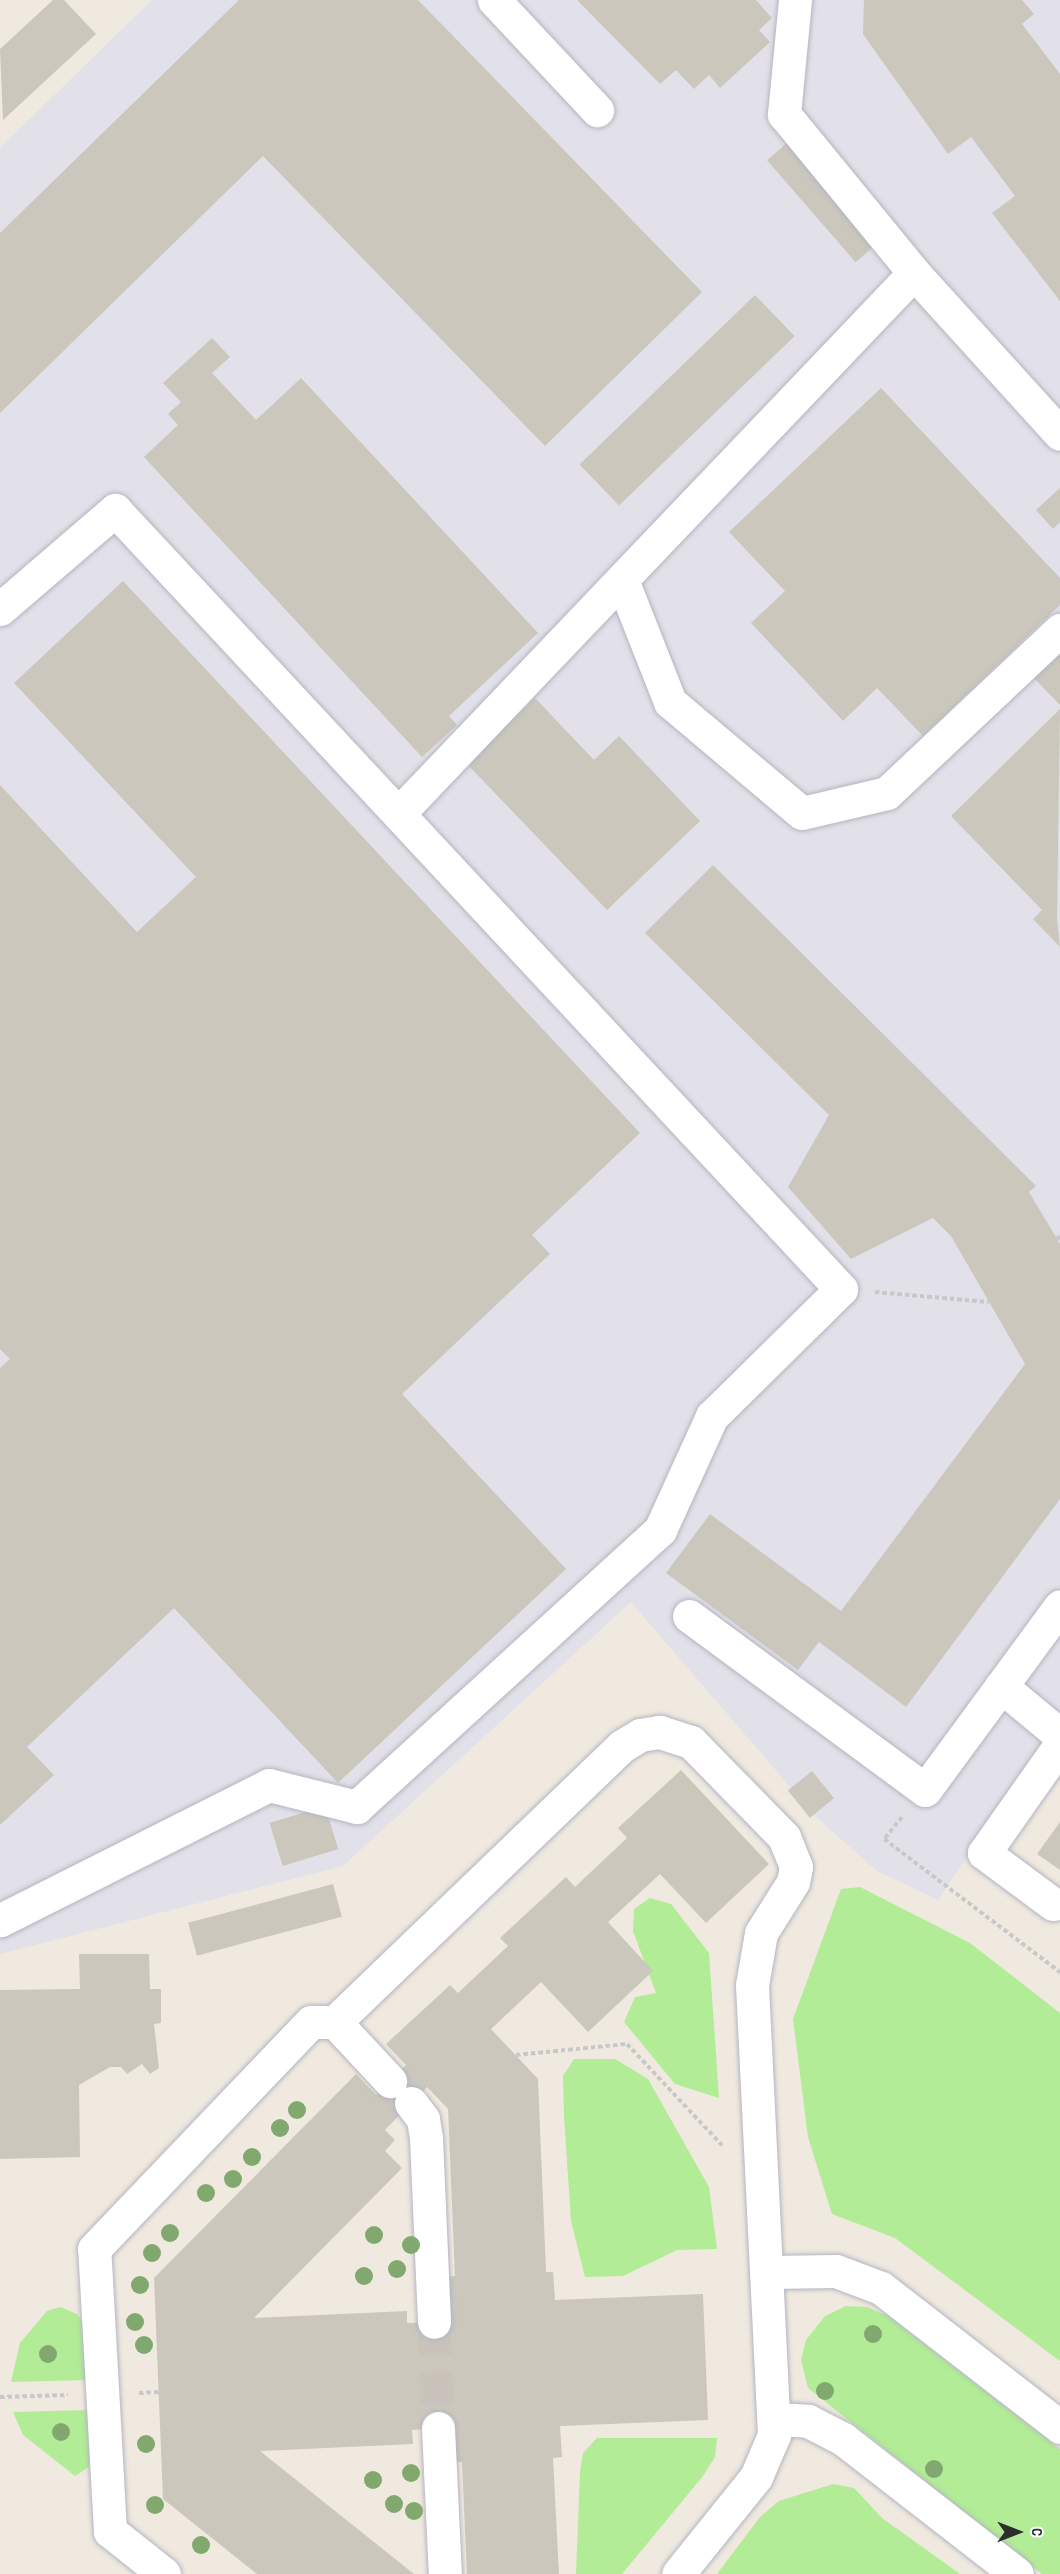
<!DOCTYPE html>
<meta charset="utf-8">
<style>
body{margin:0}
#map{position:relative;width:1060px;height:2574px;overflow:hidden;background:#f0e9df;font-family:"Sofia Sans Condensed",sans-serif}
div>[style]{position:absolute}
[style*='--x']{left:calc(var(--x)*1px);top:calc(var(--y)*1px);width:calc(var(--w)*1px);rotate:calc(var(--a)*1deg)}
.industrial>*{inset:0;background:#e2e0e8}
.green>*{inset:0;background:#b2ec96}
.building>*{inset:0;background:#cbc7bd;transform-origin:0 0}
.minor-tunnel>*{height:33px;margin-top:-16.5px;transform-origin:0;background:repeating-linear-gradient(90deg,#c9c3bb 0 33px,transparent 0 49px)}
.path>*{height:4px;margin-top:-2px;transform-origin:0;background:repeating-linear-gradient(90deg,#c8c8c8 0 4.5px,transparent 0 7.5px)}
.roads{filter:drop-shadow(0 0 2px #b3b5c2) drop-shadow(0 0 2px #b3b5c2)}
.minor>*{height:33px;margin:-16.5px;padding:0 16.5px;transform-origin:16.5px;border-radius:16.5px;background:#fff}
.trees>*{width:18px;height:18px;margin:-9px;border-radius:50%;background:#81a96f}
span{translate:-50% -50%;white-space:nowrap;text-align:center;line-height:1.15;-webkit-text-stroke:6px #fff;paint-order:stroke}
.north{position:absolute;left:988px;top:2502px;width:60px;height:60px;-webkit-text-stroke:4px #fff;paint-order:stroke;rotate:90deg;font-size:16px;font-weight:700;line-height:24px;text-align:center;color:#2d2d2d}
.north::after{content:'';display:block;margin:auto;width:21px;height:27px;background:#2d2d2d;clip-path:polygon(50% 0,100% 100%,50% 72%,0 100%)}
</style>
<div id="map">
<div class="industrial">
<div style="clip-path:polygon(152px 0,1060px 0,1060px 1721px,938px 1900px,877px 1871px,814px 1815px,810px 1818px,788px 1791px,791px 1788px,631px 1602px,343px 1866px,0 1954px,0 148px)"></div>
</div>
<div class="green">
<div style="clip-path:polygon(860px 1887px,970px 1943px,1060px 2013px,1060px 2361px,895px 2238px,832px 2214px,808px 2137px,793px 2019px,841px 1889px)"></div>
<div style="clip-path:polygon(650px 1898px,671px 1904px,709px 1953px,719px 2098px,675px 2084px,624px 2022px,635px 1997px,656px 1993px,633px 1931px,634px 1909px)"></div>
<div style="clip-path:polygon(574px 2059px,615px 2059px,648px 2079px,709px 2187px,717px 2249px,677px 2250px,623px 2276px,585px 2277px,571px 2221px,564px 2116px,563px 2076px)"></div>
<div style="clip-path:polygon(846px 2306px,867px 2307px,888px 2316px,1060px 2449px,1060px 2574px,1042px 2574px,808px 2388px,801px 2360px,806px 2340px,825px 2316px)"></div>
<div style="clip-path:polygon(60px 2307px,77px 2314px,83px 2323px,87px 2380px,11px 2382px,20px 2343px,47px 2311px)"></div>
<div style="clip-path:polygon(89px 2410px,92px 2465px,75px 2476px,23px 2435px,13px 2412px)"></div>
<div style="clip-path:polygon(597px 2438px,717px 2438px,715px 2457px,703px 2476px,622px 2574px,576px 2574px,580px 2472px,583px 2453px)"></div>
<div style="clip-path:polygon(833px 2484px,854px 2488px,882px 2518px,960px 2574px,717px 2574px,760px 2517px,779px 2501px)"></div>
</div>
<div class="building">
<div style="clip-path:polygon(53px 0,64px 0,96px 34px,3px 120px,0 49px)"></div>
<div style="clip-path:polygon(239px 0,418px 0,702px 292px,545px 446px,263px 156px,0 413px,0 233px)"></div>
<div style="clip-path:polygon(577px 0,756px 0,772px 18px,759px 30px,770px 42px,720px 88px,709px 75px,694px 89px,676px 70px,660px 84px)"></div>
<div style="clip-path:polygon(864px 0,1022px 0,1034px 14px,1022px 24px,1060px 74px,1060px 301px,992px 213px,1015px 196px,971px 137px,948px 154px,863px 34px)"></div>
<div style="left:795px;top:136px;width:135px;height:37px;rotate:49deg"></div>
<div style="left:755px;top:295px;width:57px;height:244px;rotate:46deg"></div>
<div style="clip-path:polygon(212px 338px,230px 357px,212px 373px,256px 420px,301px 378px,538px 633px,449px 716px,457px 725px,422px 757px,144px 457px,178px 425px,168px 414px,181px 402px,163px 383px)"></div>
<div style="clip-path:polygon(881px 388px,1060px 578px,1060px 605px,923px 736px,877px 688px,843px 721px,751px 623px,785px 591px,729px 532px)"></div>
<div style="clip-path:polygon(1060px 488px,1060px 522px,1053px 529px,1036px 510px)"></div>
<div style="clip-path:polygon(123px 581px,640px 1133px,532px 1235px,550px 1254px,402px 1394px,566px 1569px,338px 1783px,174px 1608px,27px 1747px,54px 1775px,0 1825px,0 1368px,10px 1359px,0 1349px,0 785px,137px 932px,196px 877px,14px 683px)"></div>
<div style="clip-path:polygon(1060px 643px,1060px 705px,1029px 673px)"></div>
<div style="clip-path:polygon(535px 698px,594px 760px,619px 736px,700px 821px,607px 910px,466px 763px)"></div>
<div style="clip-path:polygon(1060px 709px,1057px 918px,1060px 947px,1033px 919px,1042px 910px,951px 816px)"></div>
<div style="clip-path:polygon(713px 865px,1036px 1186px,1029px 1192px,1060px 1244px,1060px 1499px,906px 1707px,819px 1642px,798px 1670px,666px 1573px,710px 1514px,841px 1611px,1025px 1364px,951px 1236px,933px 1218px,851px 1259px,788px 1187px,829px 1115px,645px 933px)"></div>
<div style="clip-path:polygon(evenodd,681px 1770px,769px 1864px,706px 1923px,660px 1874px,608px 1922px,653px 1971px,588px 2032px,541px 1982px,491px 2029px,538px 2079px,546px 2272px,553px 2272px,555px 2300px,703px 2294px,708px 2420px,560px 2426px,562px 2457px,553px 2458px,559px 2574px,467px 2574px,462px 2462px,454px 2462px,452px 2427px,412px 2430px,413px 2444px,260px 2451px,414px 2574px,257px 2574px,163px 2499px,154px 2278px,356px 2074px,376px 2095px,406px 2065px,386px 2044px,450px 1985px,458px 1993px,508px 1946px,500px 1938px,566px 1877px,575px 1887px,627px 1838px,618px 1828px,681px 1770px,427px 2087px,448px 2109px,455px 2276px,445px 2277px,447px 2322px,407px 2323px,407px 2311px,254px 2318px,402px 2168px,385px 2151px,395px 2140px,385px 2130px,427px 2087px)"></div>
<div style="left:812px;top:1771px;width:35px;height:31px;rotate:51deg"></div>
<div style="left:325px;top:1806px;width:45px;height:58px;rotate:73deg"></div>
<div style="clip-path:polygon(1060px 1822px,1060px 1870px,1037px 1854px)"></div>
<div style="left:333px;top:1884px;width:34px;height:150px;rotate:75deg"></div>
<div style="clip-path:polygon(79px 1954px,149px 1954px,150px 1989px,161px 1989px,161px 2023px,154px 2024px,159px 2068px,150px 2074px,142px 2064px,127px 2074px,121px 2067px,110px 2067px,79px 2085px,80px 2157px,0 2159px,0 1990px,80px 1989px)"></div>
</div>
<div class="minor-tunnel">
<div style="--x:434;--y:2322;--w:106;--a:87.8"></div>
</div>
<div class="path">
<div style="--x:1057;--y:1239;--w:4;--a:-45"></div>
<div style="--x:875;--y:1292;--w:114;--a:5"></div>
<div style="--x:902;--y:1817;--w:28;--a:129"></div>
<div style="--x:884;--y:1839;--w:221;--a:37.1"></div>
<div style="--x:516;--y:2055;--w:112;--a:-5.7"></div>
<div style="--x:627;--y:2044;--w:139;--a:46.8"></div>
<div style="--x:139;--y:2393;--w:20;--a:-3"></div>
<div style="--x:0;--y:2397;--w:68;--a:-1.7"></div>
</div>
<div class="roads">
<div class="minor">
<div style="--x:494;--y:0;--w:151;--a:46.9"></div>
<div style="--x:795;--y:0;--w:115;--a:95.5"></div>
<div style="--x:784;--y:114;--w:205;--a:50.7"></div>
<div style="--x:914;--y:273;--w:217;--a:47.8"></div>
<div style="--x:622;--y:580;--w:131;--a:68.5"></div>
<div style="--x:670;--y:702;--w:172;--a:40.1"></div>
<div style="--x:802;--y:813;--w:87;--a:-13.2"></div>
<div style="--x:887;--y:793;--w:238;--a:-43.3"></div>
<div style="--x:0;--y:609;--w:152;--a:-40.7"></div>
<div style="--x:115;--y:510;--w:1065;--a:47.02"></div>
<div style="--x:841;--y:1289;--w:181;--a:135.4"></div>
<div style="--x:712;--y:1416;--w:125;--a:114.5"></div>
<div style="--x:660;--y:1530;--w:411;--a:137.6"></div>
<div style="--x:357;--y:1807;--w:91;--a:-166"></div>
<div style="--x:269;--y:1785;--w:301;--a:153.3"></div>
<div style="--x:399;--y:813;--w:746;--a:-46.36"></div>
<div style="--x:689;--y:1616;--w:293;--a:36.4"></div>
<div style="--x:925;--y:1790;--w:228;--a:-53.7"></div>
<div style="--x:1001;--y:1686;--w:77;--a:39.7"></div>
<div style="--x:1053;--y:1904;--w:86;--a:-143.5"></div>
<div style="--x:984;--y:1853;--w:132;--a:-54.9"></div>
<div style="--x:335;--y:2022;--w:398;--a:-43.9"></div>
<div style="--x:622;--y:1746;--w:21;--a:-31"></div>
<div style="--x:640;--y:1735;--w:20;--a:-9"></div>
<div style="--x:660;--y:1732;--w:33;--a:18"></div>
<div style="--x:691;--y:1742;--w:133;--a:45.6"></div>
<div style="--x:784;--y:1837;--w:32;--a:68"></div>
<div style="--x:796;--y:1867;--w:15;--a:101"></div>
<div style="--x:793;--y:1882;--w:60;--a:122.1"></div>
<div style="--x:761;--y:1933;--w:53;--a:99.8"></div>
<div style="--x:752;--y:1985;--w:451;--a:87.2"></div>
<div style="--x:774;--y:2435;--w:46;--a:113.2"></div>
<div style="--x:756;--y:2477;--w:124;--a:128.8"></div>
<div style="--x:411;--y:2103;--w:20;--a:53"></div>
<div style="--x:423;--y:2119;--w:19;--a:81"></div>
<div style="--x:426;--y:2138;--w:184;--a:87.5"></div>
<div style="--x:767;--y:2272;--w:69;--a:-0.8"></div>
<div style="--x:836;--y:2271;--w:48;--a:20.7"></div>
<div style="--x:881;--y:2288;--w:227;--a:37.8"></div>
<div style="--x:775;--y:2419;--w:33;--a:3"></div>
<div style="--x:808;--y:2421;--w:39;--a:27"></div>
<div style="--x:843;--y:2439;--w:220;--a:37.8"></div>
<div style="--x:438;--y:2428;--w:146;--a:87.3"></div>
<div style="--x:164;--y:2574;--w:69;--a:-141.5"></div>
<div style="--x:110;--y:2531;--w:282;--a:-93.2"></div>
<div style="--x:94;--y:2249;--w:314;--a:-46.3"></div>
<div style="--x:311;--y:2022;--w:24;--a:0"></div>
<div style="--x:335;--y:2022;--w:81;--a:47"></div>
</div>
</div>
<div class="trees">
<div style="left:297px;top:2110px"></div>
<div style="left:280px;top:2128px"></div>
<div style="left:252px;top:2157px"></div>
<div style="left:233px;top:2179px"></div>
<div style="left:206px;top:2193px"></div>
<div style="left:170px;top:2233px"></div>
<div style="left:374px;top:2235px"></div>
<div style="left:411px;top:2245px"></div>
<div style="left:152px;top:2253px"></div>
<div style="left:397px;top:2269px"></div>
<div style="left:364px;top:2276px"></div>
<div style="left:140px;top:2285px"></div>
<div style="left:135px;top:2322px"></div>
<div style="left:873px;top:2334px"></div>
<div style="left:144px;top:2345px"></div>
<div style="left:48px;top:2354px"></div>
<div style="left:825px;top:2391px"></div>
<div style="left:61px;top:2432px"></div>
<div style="left:146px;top:2444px"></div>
<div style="left:934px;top:2469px"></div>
<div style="left:411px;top:2473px"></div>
<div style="left:373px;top:2480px"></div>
<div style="left:394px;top:2504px"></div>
<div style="left:155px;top:2505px"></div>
<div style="left:414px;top:2511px"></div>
<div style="left:201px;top:2545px"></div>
</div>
<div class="north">С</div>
</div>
